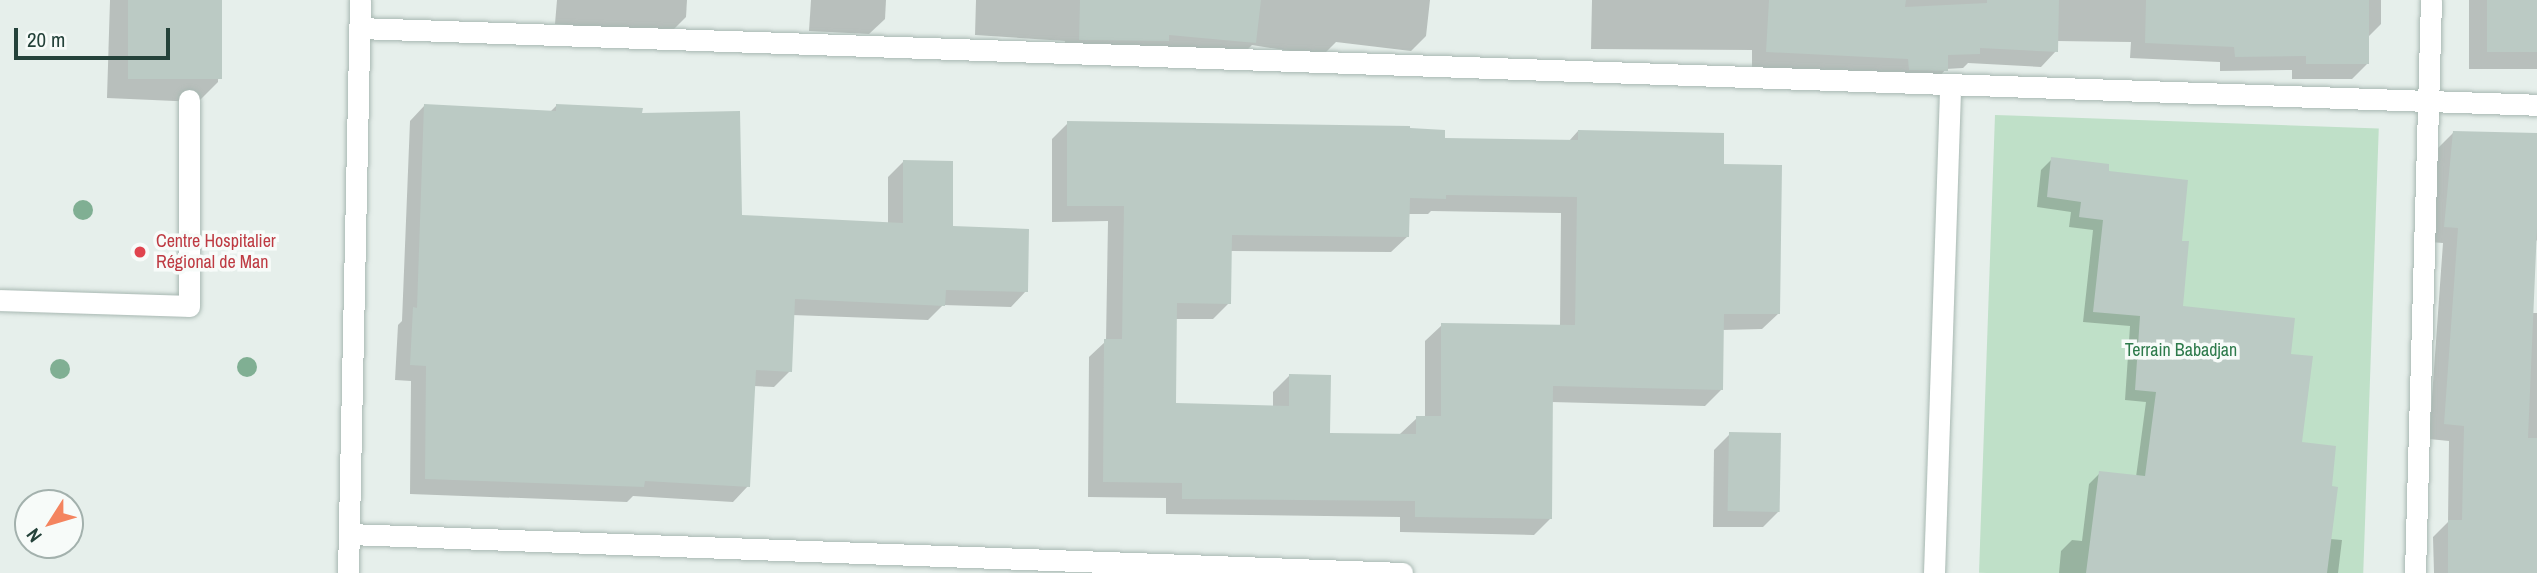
<!DOCTYPE html>
<meta charset="utf-8">
<style>
body{margin:0}
#map{position:relative;width:2537px;height:573px;overflow:hidden;background:#e6efeb;font-family:"Archivo Narrow",sans-serif}
div>[style]{position:absolute}
[style*='--x']{left:calc(var(--x)*1px);top:calc(var(--y)*1px);width:calc(var(--w)*1px);rotate:calc(var(--a)*1deg)}
.green>*{inset:0;background:#bfe0c8;transform-origin:0 0}
.shadow>*{inset:0;background:#0003;transform-origin:0 0}
.building>*{inset:0;background:#bbcac4;transform-origin:0 0}
.roads{filter:drop-shadow(0 0 2px #a8b8b2) drop-shadow(0 0 2px #a8b8b2)}
.service>*{height:21px;margin:-10.5px;padding:0 10.5px;transform-origin:10.5px;border-radius:10.5px;background:#fff}
.minor>*{height:21px;margin:-10.5px;padding:0 10.5px;transform-origin:10.5px;border-radius:10.5px;background:#fff}
.trees>*{width:20px;height:20px;margin:-10px;border-radius:50%;background:#80af93}
.dots>*{width:19px;height:19px;translate:-50% -50%;box-sizing:border-box;border:4px solid #f7fbf9;border-radius:50%}
span{translate:-50% -50%;white-space:nowrap;text-align:center;line-height:1.15;-webkit-text-stroke:7px #f7fbf9;paint-order:stroke}
.health-label{font-size:18px;color:#be3a42}
.left{translate:0 -50%;text-align:left}
.park-label{font-size:18px;color:#2d7a4b}
.north{position:absolute;left:14px;top:489px;width:70px;height:70px;box-sizing:border-box;background:#f7fbf9;border:2px solid #a3b1ad;border-radius:50%;rotate:233deg;font-size:19px;font-weight:700;line-height:28px;text-align:center;color:#24423a}
.north::after{content:'';display:block;margin:auto;width:24px;height:32px;background:#f4845f;clip-path:polygon(50% 0,100% 100%,50% 72%,0 100%)}
.scale{position:absolute;left:14px;top:28px;width:156px;height:32px;box-sizing:border-box;border:4px solid #24423a;border-top:0;padding-left:9px;font-size:21px;line-height:24px;white-space:nowrap;color:#24423a;-webkit-text-stroke:5px #f7fbf9;paint-order:stroke}
</style>
<div id="map">
<div class="green">
<div style="left:1995px;top:115px;width:384px;height:458px;rotate:2deg"></div>
</div>
<div class="shadow">
<div style="clip-path:polygon(110px 0,220px 0,218px 82px,198px 102px,107px 98px)"></div>
<div style="clip-path:polygon(557px 0,687px 0,686px 17px,670px 33px,555px 24px)"></div>
<div style="clip-path:polygon(811px 0,886px 0,885px 19px,869px 34px,809px 31px)"></div>
<div style="clip-path:polygon(976px 0,1430px 0,1426px 36px,1411px 51px,1336px 42px,1322px 56px,1252px 45px,1239px 58px,1064px 55px,1065px 41px,975px 35px)"></div>
<div style="clip-path:polygon(1592px 0,2381px 0,2381px 24px,2367px 38px,2367px 64px,2352px 79px,2292px 79px,2292px 70px,2220px 71px,2220px 62px,2130px 58px,2131px 42px,2056px 41px,2056px 51px,2041px 67px,1968px 63px,1963px 68px,1946px 69px,1931px 86px,1894px 74px,1752px 67px,1752px 50px,1591px 49px)"></div>
<div style="left:2469px;top:0;width:68px;height:69px"></div>
<div style="clip-path:polygon(425px 105px,550px 112px,557px 105px,641px 115px,740px 216px,888px 224px,888px 177px,903px 162px,952px 228px,1026px 291px,1011px 307px,943px 305px,928px 320px,792px 315px,790px 371px,774px 387px,754px 386px,748px 486px,733px 502px,633px 496px,627px 502px,410px 494px,411px 381px,395px 380px,398px 325px,402px 321px,410px 121px)"></div>
<div style="clip-path:polygon(evenodd,1068px 123px,1444px 139px,1569px 141px,1578px 131px,1722px 166px,1779px 313px,1762px 329px,1722px 330px,1722px 389px,1705px 406px,1551px 402px,1550px 519px,1534px 535px,1400px 532px,1400px 517px,1166px 514px,1166px 498px,1088px 497px,1089px 357px,1106px 341px,1108px 221px,1052px 222px,1052px 139px,1068px 123px,1431px 211px,1561px 213px,1560px 326px,1442px 325px,1425px 341px,1425px 418px,1417px 418px,1400px 434px,1328px 435px,1289px 376px,1273px 392px,1273px 407px,1174px 405px,1175px 319px,1213px 319px,1229px 303px,1230px 251px,1391px 252px,1408px 236px,1408px 214px,1428px 214px,1431px 211px)"></div>
<div style="clip-path:polygon(2453px 133px,2537px 135px,2537px 240px,2533px 244px,2531px 313px,2537px 313px,2537px 573px,2434px 573px,2433px 537px,2448px 522px,2449px 441px,2429px 439px,2443px 243px,2430px 242px,2438px 148px)"></div>
<div style="clip-path:polygon(2052px 159px,2107px 172px,2180px 242px,2181px 307px,2289px 355px,2300px 444px,2330px 488px,2330px 539px,2342px 540px,2338px 573px,2059px 573px,2061px 551px,2072px 540px,2082px 541px,2089px 484px,2100px 473px,2136px 477px,2146px 402px,2125px 400px,2130px 326px,2083px 322px,2093px 230px,2069px 227px,2071px 212px,2037px 207px,2041px 170px)"></div>
<div style="clip-path:polygon(1730px 434px,1779px 511px,1763px 527px,1713px 527px,1714px 450px)"></div>
</div>
<div class="building">
<div style="left:128px;top:0;width:94px;height:79px"></div>
<div style="clip-path:polygon(1080px 0,1261px 0,1256px 43px,1169px 35px,1169px 41px,1079px 40px)"></div>
<div style="clip-path:polygon(1769px 0,1906px 0,1905px 7px,1987px 3px,1987px 0,2059px 0,2058px 52px,1980px 48px,1980px 54px,1948px 55px,1948px 71px,1909px 70px,1908px 59px,1766px 52px)"></div>
<div style="clip-path:polygon(2146px 0,2369px 0,2369px 64px,2306px 64px,2306px 56px,2235px 57px,2234px 47px,2145px 43px)"></div>
<div style="left:2487px;top:0;width:50px;height:52px"></div>
<div style="clip-path:polygon(424px 104px,556px 111px,556px 104px,643px 108px,642px 113px,740px 111px,742px 215px,903px 223px,903px 160px,953px 161px,953px 226px,1029px 229px,1028px 292px,946px 290px,945px 306px,795px 299px,792px 372px,756px 370px,750px 487px,645px 481px,644px 487px,425px 479px,426px 366px,410px 365px,413px 307px,417px 308px)"></div>
<div style="clip-path:polygon(evenodd,1067px 121px,1410px 126px,1410px 128px,1445px 130px,1445px 138px,1578px 140px,1578px 130px,1724px 133px,1724px 164px,1782px 165px,1780px 314px,1724px 314px,1723px 390px,1553px 386px,1552px 519px,1415px 517px,1415px 501px,1182px 499px,1182px 483px,1103px 482px,1104px 339px,1122px 339px,1124px 206px,1067px 206px,1067px 121px,1446px 195px,1577px 197px,1575px 325px,1441px 323px,1441px 416px,1416px 416px,1416px 434px,1330px 433px,1331px 375px,1289px 374px,1289px 406px,1176px 403px,1177px 303px,1231px 304px,1232px 235px,1409px 237px,1410px 198px,1446px 199px,1446px 195px)"></div>
<div style="clip-path:polygon(2453px 131px,2537px 133px,2537px 228px,2528px 438px,2537px 438px,2537px 573px,2448px 573px,2448px 520px,2462px 520px,2464px 426px,2444px 424px,2458px 228px,2444px 227px)"></div>
<div style="clip-path:polygon(2051px 157px,2109px 164px,2109px 171px,2188px 180px,2182px 241px,2189px 241px,2183px 306px,2295px 318px,2291px 354px,2313px 356px,2302px 442px,2336px 446px,2332px 486px,2338px 487px,2327px 573px,2086px 573px,2099px 471px,2145px 476px,2156px 392px,2135px 390px,2140px 316px,2093px 312px,2103px 220px,2079px 217px,2081px 202px,2047px 197px)"></div>
<div style="left:1729px;top:432px;width:52px;height:79px;rotate:1deg"></div>
</div>
<div class="roads">
<div class="service">
<div style="--x:0;--y:300;--w:189;--a:1.8"></div>
<div style="--x:189;--y:306;--w:206;--a:-90"></div>
</div>
<div class="minor">
<div style="--x:359;--y:28;--w:2179;--a:2.02"></div>
<div style="--x:349;--y:534;--w:1054;--a:2.12"></div>
<div style="--x:348;--y:573;--w:573;--a:-88.8"></div>
<div style="--x:1934;--y:573;--w:487;--a:-88.1"></div>
<div style="--x:2415;--y:573;--w:573;--a:-88.4"></div>
</div>
</div>
<div class="trees">
<div style="left:83px;top:210px"></div>
<div style="left:247px;top:367px"></div>
<div style="left:60px;top:369px"></div>
</div>
<div class="dots">
<div style="left:140px;top:252px;background:#e0444e"></div>
</div>
<div class="health-label">
<span class="left" style="left:156px;top:252px">Centre Hospitalier<br>Régional de Man</span>
</div>
<div class="park-label">
<span style="left:2181px;top:350px">Terrain Babadjan</span>
</div>
<div class="north">N</div>
<div class="scale">20 m</div>
</div>
